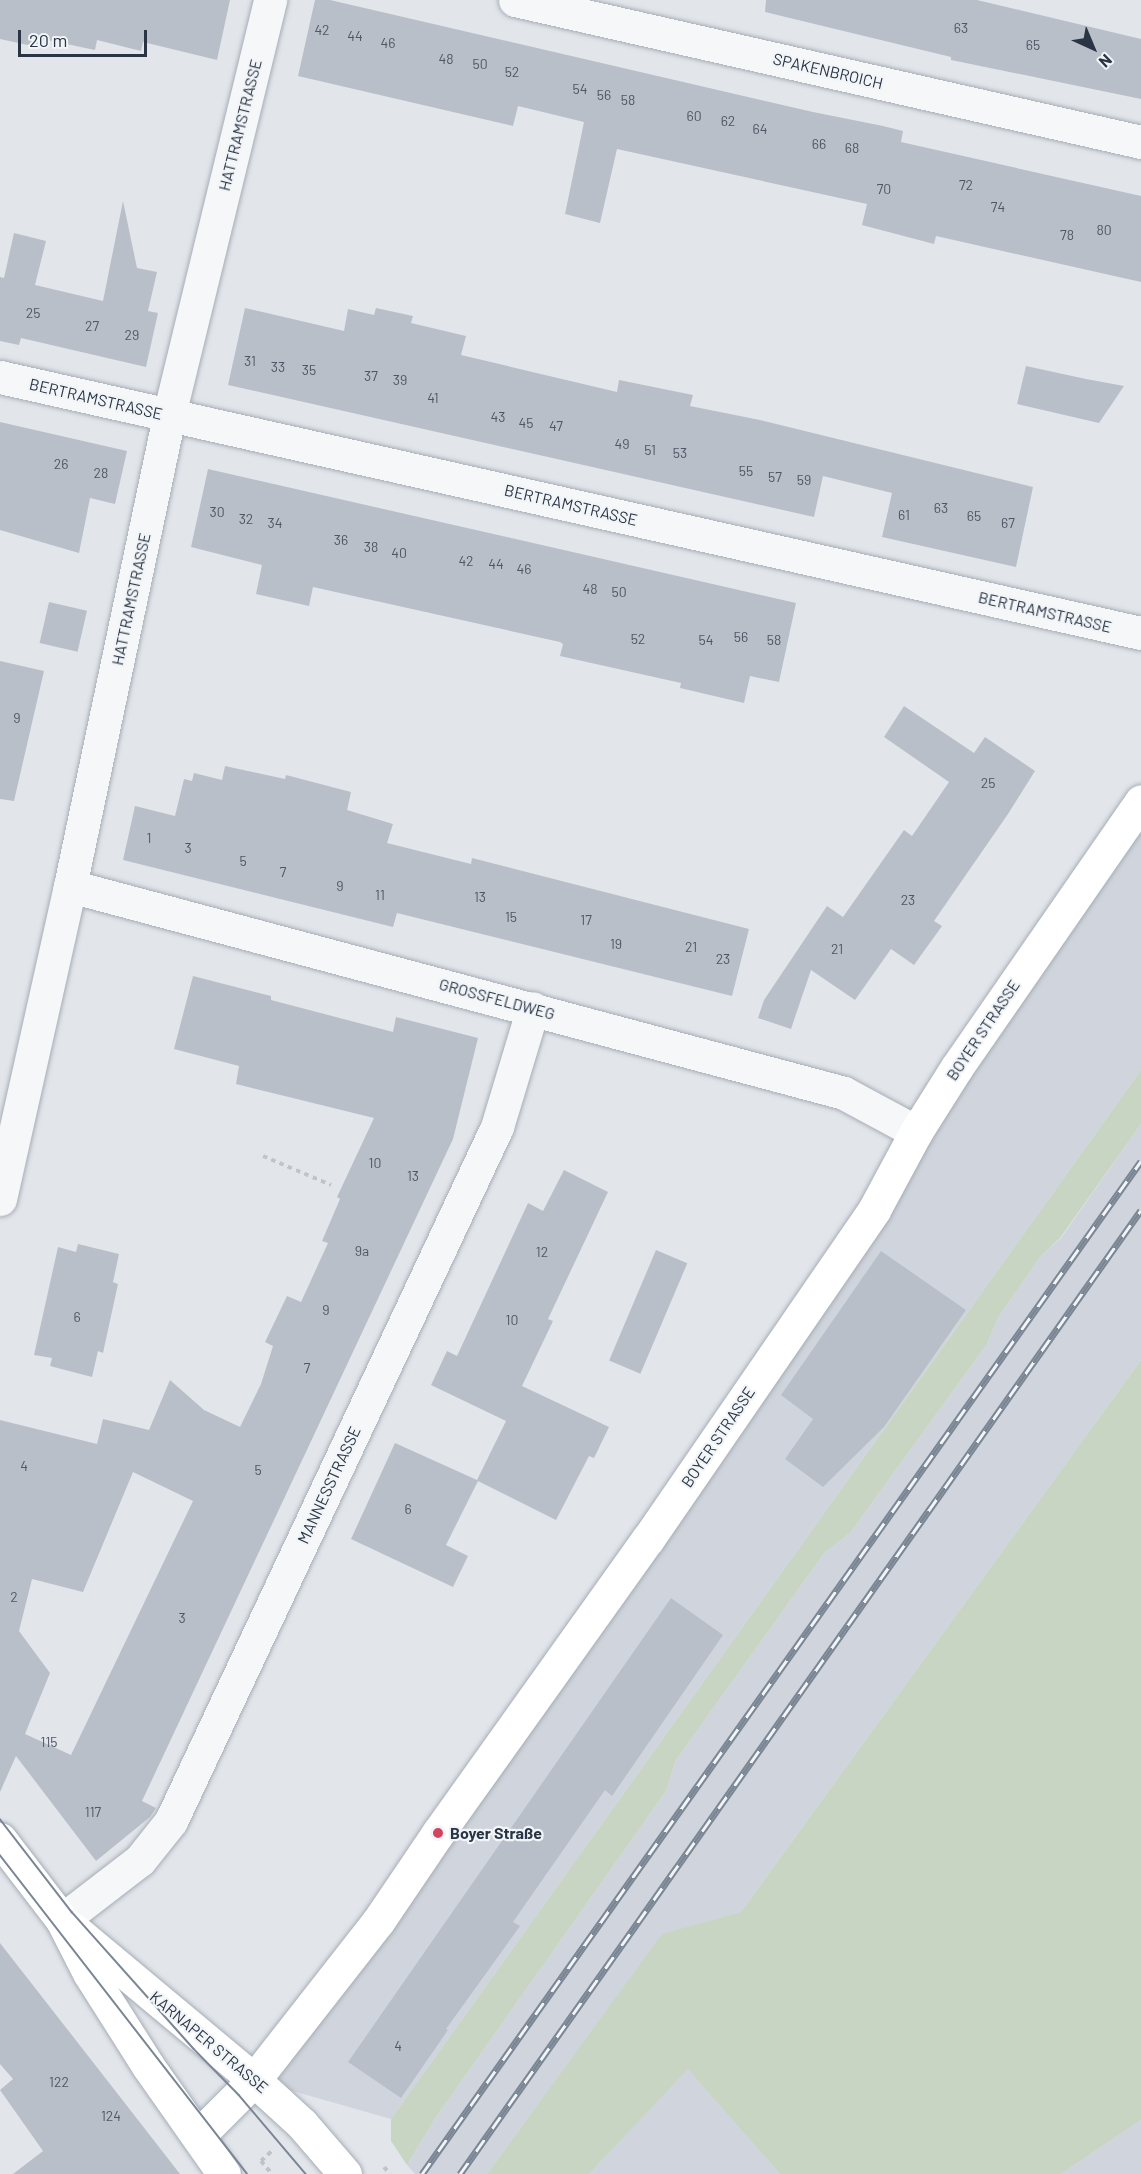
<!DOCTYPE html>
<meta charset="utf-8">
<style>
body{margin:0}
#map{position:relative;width:1141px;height:2174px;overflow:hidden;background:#e2e6eb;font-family:Barlow,sans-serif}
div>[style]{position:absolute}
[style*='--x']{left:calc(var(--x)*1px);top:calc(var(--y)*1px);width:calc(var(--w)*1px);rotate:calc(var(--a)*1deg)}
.built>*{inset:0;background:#d0d5dd}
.green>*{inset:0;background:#c8d5c3}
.building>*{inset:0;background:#b9bfc9;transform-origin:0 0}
.path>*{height:4px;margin-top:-2px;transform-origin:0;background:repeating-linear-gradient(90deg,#c0c4ca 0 4.5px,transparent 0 9px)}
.roads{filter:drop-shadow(0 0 2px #a7adb6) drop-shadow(0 0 2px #a7adb6)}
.street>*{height:33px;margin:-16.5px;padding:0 16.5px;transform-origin:16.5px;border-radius:16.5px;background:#f5f7f9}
.secondary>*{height:33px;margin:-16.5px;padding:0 16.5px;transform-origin:16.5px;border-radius:16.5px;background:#fff}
.tram>*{height:1.5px;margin:-0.75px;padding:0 0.75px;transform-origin:0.75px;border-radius:0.75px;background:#7b8695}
.rail>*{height:7px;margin-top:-3.5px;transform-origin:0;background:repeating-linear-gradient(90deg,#f2f5f8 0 14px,#7b8695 0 28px);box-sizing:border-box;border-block:2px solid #7b8695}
.dots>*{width:16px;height:16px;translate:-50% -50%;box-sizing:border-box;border:3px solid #f2f5f8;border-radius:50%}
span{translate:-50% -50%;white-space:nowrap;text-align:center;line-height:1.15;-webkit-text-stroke:4.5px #f2f5f8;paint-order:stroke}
.number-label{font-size:14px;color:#4d5765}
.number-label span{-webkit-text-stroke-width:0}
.street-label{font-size:16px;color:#293444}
.poi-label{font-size:16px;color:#293444;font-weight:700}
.left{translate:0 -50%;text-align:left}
.north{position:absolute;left:1063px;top:18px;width:60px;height:60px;-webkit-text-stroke:4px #f2f5f8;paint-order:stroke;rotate:136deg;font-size:16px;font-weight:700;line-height:24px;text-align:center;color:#293444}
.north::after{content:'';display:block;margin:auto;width:21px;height:27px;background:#293444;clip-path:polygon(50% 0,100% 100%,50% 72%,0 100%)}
.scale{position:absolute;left:18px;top:30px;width:129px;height:27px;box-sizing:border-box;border:3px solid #293444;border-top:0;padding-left:8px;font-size:18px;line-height:21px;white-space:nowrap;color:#293444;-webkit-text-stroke:4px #f2f5f8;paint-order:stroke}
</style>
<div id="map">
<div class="built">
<div style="clip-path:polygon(1141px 801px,1141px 1070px,391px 2119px,254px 2080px)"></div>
<div style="clip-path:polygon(1141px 1124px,1141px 1360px,741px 1912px,662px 1935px,487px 2174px,415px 2174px,407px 2165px,436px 2117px,666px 1791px,676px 1760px,825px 1552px,850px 1533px,987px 1344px,999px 1316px,1040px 1257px,1061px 1238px)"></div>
<div style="clip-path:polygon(688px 2068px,780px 2174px,589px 2174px)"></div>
<div style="clip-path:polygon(1141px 2120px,1141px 2174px,1061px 2174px)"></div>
</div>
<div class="green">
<div style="clip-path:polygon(1141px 1070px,1141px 1124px,1060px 1238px,1040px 1257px,999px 1316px,987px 1344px,850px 1533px,825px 1552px,676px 1760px,666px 1791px,436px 2117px,407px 2165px,391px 2141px,391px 2119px)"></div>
<div style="clip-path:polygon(1141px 1360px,1141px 2120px,1061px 2174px,780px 2174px,688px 2069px,589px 2174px,487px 2174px,662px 1934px,741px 1912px)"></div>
</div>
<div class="building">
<div style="clip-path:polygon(0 0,230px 0,217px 60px,143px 42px,141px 51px,97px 40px,95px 50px,38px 38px,37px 47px,0 39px)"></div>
<div style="clip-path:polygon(315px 0,330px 0,813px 112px,883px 126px,903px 131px,901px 142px,1141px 196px,1141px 282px,936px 236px,934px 244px,862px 225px,867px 204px,617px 149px,600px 223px,565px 214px,584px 122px,518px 106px,513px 126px,298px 76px)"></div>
<div style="clip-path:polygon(766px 0,977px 0,1141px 39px,1141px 99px,951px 60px,951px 57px,765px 12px)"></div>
<div style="clip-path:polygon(123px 201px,137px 268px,157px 272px,148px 311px,158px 313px,146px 367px,21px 338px,19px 345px,0 341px,0 277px,4px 278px,14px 233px,46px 241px,35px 285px,103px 301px)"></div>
<div style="clip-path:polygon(245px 308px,344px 331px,348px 309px,374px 315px,376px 308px,413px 316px,411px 323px,466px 336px,461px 355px,617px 392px,619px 380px,693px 395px,690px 406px,760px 420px,1033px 487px,1016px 567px,882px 537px,892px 493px,823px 476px,814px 517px,228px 385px)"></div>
<div style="clip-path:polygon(1026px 366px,1086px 379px,1124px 386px,1099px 423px,1017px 404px)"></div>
<div style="clip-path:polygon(0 422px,127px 451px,115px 504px,90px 498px,79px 553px,0 530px)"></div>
<div style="clip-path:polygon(208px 469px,796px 603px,779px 682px,750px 676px,744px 703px,680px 688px,681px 683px,560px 656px,563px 644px,560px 642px,313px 587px,309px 606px,256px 594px,262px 565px,191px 547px)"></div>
<div style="left:49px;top:602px;width:39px;height:42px;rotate:13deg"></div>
<div style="clip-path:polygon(0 661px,44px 671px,14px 801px,0 799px)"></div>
<div style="clip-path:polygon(904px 706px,974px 753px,985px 737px,1035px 771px,1008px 814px,934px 921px,942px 926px,914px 965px,891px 949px,855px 1000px,811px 970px,791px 1029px,758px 1018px,764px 1000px,827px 906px,843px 917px,904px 830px,912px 836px,949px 782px,884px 737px)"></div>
<div style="clip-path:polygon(225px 766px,285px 779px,286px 775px,351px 792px,347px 810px,393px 824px,387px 843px,471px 864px,472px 858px,749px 929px,732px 996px,397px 913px,393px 927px,123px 860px,135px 806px,175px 816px,184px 779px,192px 781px,194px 773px,222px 780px)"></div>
<div style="clip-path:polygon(evenodd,193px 976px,271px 996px,271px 1000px,393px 1032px,396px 1017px,478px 1038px,453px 1139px,142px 1801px,156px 1808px,150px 1817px,96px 1861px,16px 1756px,0 1792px,0 1420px,97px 1444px,103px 1419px,149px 1430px,170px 1380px,204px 1410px,240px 1427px,261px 1384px,273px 1346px,265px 1342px,287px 1296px,301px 1302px,328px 1243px,322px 1241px,340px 1199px,337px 1197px,374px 1118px,236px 1084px,239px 1066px,174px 1049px,193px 976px,133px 1472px,193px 1501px,71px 1755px,25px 1734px,50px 1673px,19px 1631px,32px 1579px,83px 1592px,133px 1472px)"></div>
<div style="clip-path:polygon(564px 1170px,608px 1192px,548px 1319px,553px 1321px,522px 1386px,609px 1427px,594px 1458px,589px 1456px,556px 1520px,478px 1481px,446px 1545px,468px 1556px,453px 1587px,351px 1539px,395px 1443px,477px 1480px,506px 1421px,431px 1385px,447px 1351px,457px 1356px,528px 1203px,543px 1211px)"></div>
<div style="clip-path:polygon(78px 1244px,119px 1254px,113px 1282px,118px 1284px,103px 1353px,98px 1351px,92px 1377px,50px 1366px,52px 1358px,34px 1355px,58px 1247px,76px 1252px)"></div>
<div style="left:656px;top:1250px;width:34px;height:120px;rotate:23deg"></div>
<div style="clip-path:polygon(881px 1251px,966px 1310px,884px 1427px,823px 1487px,785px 1459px,813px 1419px,781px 1395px)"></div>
<div style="clip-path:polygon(671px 1598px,723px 1635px,612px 1796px,605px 1790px,513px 1922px,520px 1926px,446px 2029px,448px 2030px,401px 2098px,348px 2062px)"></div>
<div style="clip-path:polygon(0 1943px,117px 2093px,180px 2174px,13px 2174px,43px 2151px,0 2090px,13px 2079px,0 2064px)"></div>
</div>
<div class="path">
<div style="--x:263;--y:1156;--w:74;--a:23.1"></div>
<div style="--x:261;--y:2161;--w:16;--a:-43"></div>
<div style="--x:261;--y:2161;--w:17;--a:50"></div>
<div style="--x:384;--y:2167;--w:9;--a:49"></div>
</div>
<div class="roads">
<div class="street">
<div style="--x:515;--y:0;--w:642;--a:12.78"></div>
<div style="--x:0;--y:377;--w:1169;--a:12.65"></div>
<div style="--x:70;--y:886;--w:801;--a:14.97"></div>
<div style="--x:844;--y:1093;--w:82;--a:28.4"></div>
<div style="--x:0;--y:1199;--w:321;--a:-77.4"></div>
<div style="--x:70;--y:886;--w:481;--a:-78.1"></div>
<div style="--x:169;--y:415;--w:427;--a:-76.3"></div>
<div style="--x:62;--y:1920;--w:98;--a:-37.6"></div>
<div style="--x:140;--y:1860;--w:50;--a:-51.5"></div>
<div style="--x:171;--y:1821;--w:767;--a:-64.84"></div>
<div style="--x:497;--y:1127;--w:124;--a:-73.2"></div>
</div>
<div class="secondary">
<div style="--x:0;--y:1839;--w:102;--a:52.6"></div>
<div style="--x:62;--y:1920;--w:59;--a:63"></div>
<div style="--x:89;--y:1973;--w:110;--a:57.6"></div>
<div style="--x:148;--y:2066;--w:132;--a:54.9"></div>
<div style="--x:73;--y:1929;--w:236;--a:39.8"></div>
<div style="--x:254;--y:2080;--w:65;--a:42.5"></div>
<div style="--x:302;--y:2124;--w:66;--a:49.3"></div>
<div style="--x:198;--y:2136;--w:79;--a:-45"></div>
<div style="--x:254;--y:2080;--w:203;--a:-52"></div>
<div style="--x:379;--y:1920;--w:105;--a:-55.9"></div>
<div style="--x:438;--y:1833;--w:361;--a:-54.5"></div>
<div style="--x:648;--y:1539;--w:399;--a:-55.5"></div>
<div style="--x:874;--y:1210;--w:89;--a:-61.7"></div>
<div style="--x:916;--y:1132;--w:77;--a:-57.8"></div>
<div style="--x:957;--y:1067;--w:323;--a:-55.3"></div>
</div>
</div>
<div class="tram">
<div style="--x:0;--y:1819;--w:118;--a:52.3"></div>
<div style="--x:72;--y:1912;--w:183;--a:48.3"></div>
<div style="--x:194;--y:2049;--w:64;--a:45.6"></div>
<div style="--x:239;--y:2095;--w:104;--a:49.7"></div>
<div style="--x:0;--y:1855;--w:403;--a:52.2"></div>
</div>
<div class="rail">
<div style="--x:422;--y:2174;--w:1242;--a:-54.63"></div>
<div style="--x:460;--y:2174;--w:1180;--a:-54.76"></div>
</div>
<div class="dots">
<div style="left:438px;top:1833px;background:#d5425e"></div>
</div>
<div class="number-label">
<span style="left:961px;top:28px">63</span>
<span style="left:322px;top:30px">42</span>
<span style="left:355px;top:36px">44</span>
<span style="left:388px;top:43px">46</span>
<span style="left:1033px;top:45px">65</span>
<span style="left:446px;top:59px">48</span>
<span style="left:480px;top:64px">50</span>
<span style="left:512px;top:72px">52</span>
<span style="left:580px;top:89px">54</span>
<span style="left:604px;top:95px">56</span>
<span style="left:628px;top:100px">58</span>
<span style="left:694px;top:116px">60</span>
<span style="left:728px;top:121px">62</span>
<span style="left:760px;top:129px">64</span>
<span style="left:819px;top:144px">66</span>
<span style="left:852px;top:148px">68</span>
<span style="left:966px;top:185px">72</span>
<span style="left:884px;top:189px">70</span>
<span style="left:998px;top:207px">74</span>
<span style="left:1104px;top:230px">80</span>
<span style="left:1067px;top:235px">78</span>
<span style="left:33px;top:313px">25</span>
<span style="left:92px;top:326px">27</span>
<span style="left:132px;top:335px">29</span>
<span style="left:250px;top:361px">31</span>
<span style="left:278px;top:367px">33</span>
<span style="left:309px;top:370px">35</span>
<span style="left:371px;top:376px">37</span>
<span style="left:400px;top:380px">39</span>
<span style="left:433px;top:398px">41</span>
<span style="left:498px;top:417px">43</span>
<span style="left:526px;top:423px">45</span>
<span style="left:556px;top:426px">47</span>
<span style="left:622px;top:444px">49</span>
<span style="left:650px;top:450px">51</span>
<span style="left:680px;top:453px">53</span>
<span style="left:61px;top:464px">26</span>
<span style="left:746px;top:471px">55</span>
<span style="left:101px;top:473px">28</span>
<span style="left:775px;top:477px">57</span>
<span style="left:804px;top:480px">59</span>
<span style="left:941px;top:508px">63</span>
<span style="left:217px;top:512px">30</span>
<span style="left:904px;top:515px">61</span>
<span style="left:974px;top:516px">65</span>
<span style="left:246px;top:519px">32</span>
<span style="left:275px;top:523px">34</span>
<span style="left:1008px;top:523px">67</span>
<span style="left:341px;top:540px">36</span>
<span style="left:371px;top:547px">38</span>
<span style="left:399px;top:553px">40</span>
<span style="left:466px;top:561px">42</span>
<span style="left:496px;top:564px">44</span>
<span style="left:524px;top:569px">46</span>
<span style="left:590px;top:589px">48</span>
<span style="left:619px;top:592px">50</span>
<span style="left:741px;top:637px">56</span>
<span style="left:638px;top:639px">52</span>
<span style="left:706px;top:640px">54</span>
<span style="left:774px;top:640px">58</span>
<span style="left:17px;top:718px">9</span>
<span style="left:988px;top:783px">25</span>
<span style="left:149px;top:838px">1</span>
<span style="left:188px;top:848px">3</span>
<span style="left:243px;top:861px">5</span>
<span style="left:283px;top:872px">7</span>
<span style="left:340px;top:886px">9</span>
<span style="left:380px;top:895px">11</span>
<span style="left:480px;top:897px">13</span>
<span style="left:908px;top:900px">23</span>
<span style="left:511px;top:917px">15</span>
<span style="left:586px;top:920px">17</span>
<span style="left:616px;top:944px">19</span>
<span style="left:691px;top:947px">21</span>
<span style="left:837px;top:949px">21</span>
<span style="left:723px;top:959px">23</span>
<span style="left:375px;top:1163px">10</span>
<span style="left:413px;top:1176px">13</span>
<span style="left:362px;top:1251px">9a</span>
<span style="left:542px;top:1252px">12</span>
<span style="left:326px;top:1310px">9</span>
<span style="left:77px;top:1317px">6</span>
<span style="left:512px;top:1320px">10</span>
<span style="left:307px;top:1368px">7</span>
<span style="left:24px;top:1466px">4</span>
<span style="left:258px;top:1470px">5</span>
<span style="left:408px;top:1509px">6</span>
<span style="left:14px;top:1597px">2</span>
<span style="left:182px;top:1618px">3</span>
<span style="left:49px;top:1742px">115</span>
<span style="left:93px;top:1812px">117</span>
<span style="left:398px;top:2046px">4</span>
<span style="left:59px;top:2082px">122</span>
<span style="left:111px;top:2116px">124</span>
</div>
<div class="street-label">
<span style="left:828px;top:71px;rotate:13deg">SPAKENBROICH</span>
<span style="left:240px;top:125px;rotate:-76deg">HATTRAMSTRASSE</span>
<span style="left:96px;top:399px;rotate:13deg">BERTRAMSTRASSE</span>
<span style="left:571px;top:505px;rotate:13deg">BERTRAMSTRASSE</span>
<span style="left:131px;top:599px;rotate:-78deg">HATTRAMSTRASSE</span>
<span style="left:1045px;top:612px;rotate:13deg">BERTRAMSTRASSE</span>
<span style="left:497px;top:999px;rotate:15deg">GROSSFELDWEG</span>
<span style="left:983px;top:1030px;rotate:-56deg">BOYER STRASSE</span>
<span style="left:718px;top:1437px;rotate:-56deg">BOYER STRASSE</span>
<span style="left:329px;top:1485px;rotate:-65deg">MANNESSTRASSE</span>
<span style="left:209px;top:2042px;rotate:40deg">KARNAPER STRASSE</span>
</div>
<div class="poi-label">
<span class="left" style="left:450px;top:1833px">Boyer Straße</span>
</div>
<div class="north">N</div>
<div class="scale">20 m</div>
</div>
